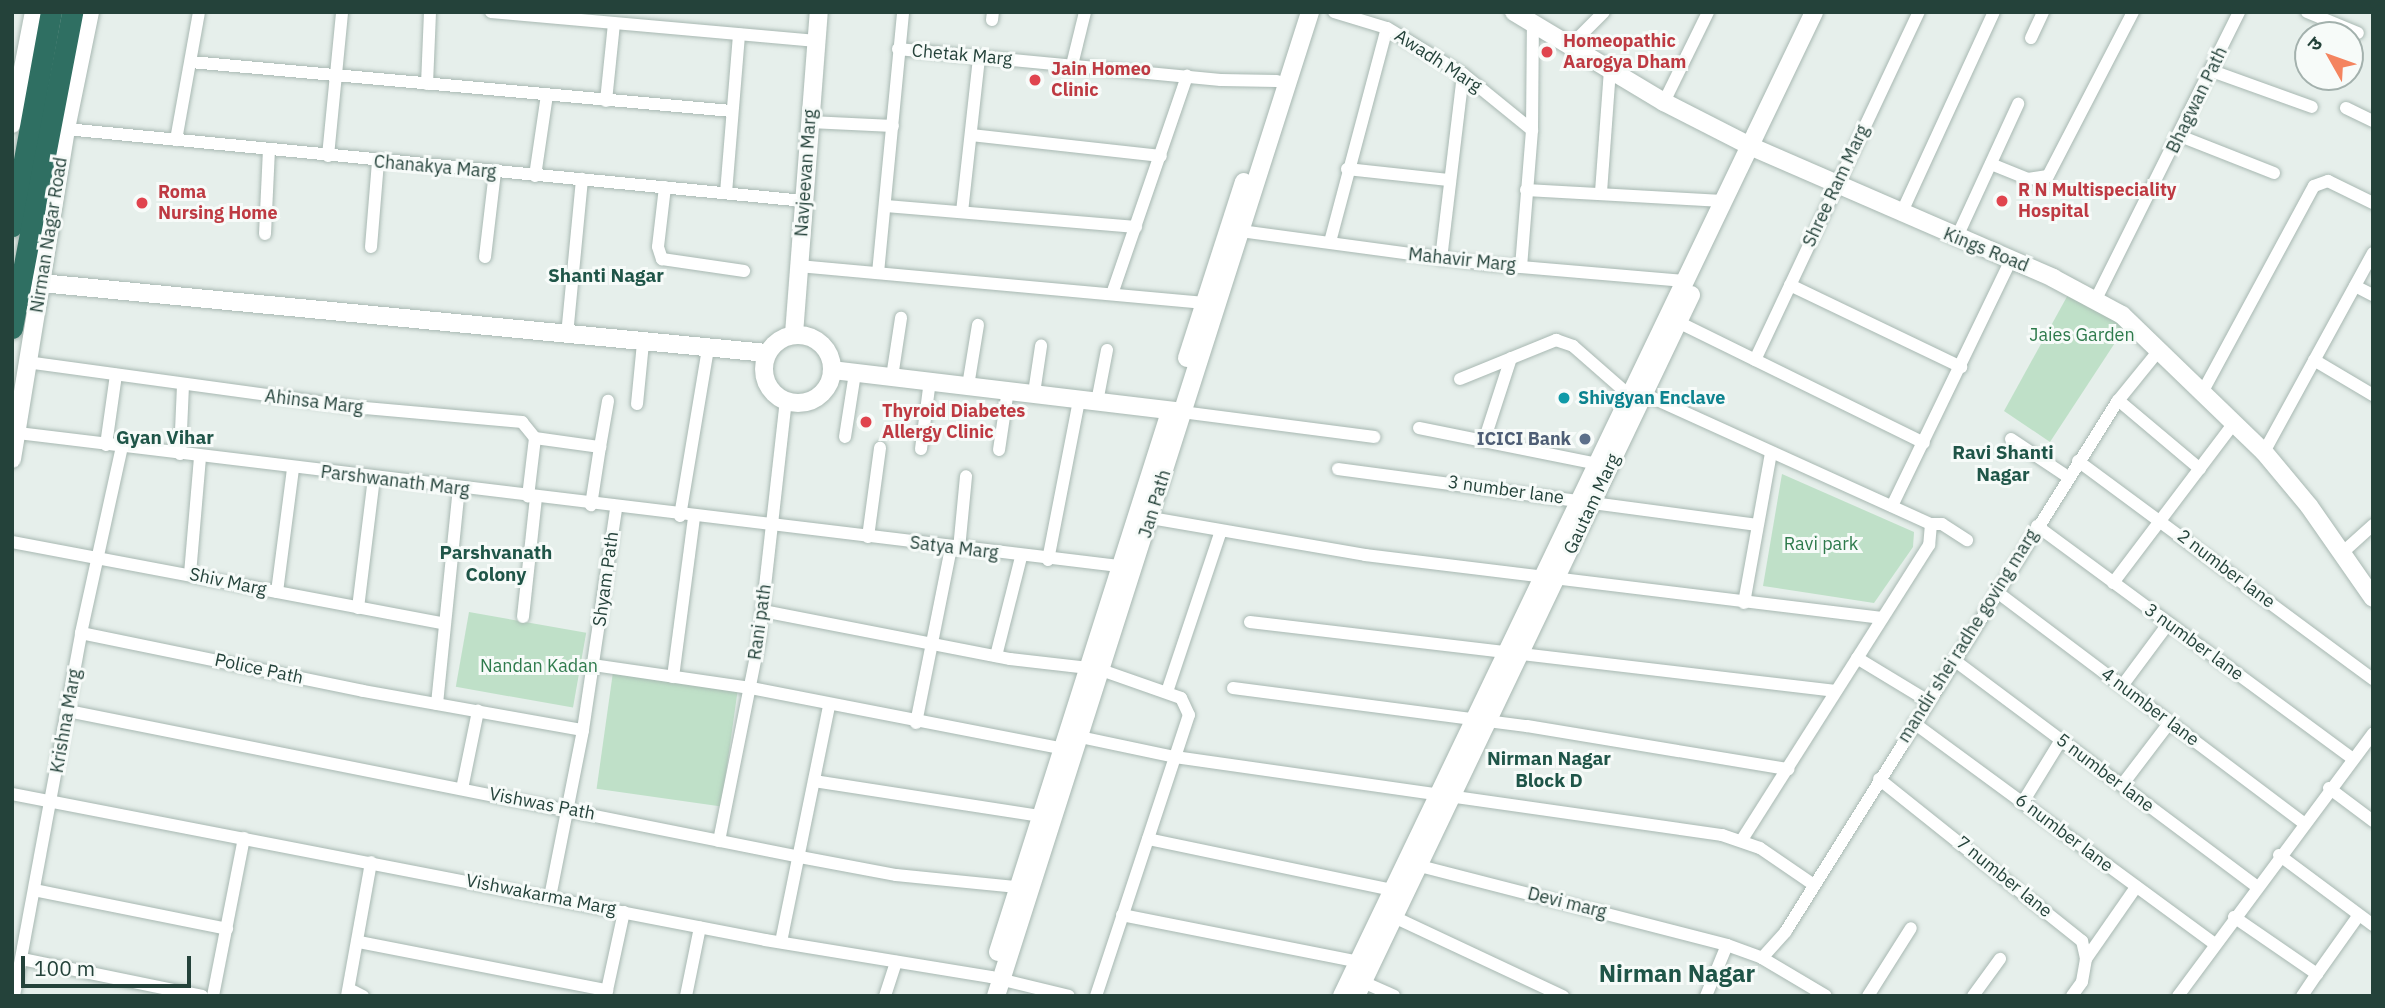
<!DOCTYPE html>
<meta charset="utf-8">
<style>
body{margin:0}
#map{position:relative;width:2385px;height:1008px;overflow:hidden;background:#e6efeb;font-family:"IBM Plex Sans","Noto Sans Devanagari",sans-serif}
div>[style]{position:absolute}
[style*='--x']{left:calc(var(--x)*1px);top:calc(var(--y)*1px);width:calc(var(--w)*1px);rotate:calc(var(--a)*1deg)}
.green>*{inset:0;background:#bfe0c8;transform-origin:0 0}
.roads{filter:drop-shadow(0 0 2px #a8b8b2) drop-shadow(0 0 2px #a8b8b2)}
.street>*{height:12px;margin:-6px;padding:0 6px;transform-origin:6px;border-radius:6px;background:#fff}
.secondary>*{height:18px;margin:-9px;padding:0 9px;transform-origin:9px;border-radius:9px;background:#fff}
.secondary>.ring{margin:-9px;padding:0;box-sizing:content-box;background:none;border:18px solid #fff;border-radius:50%}
.highway>*{height:21px;margin:-10.5px;padding:0 10.5px;transform-origin:10.5px;border-radius:10.5px;background:#2f6f62}
.dots>*{width:19px;height:19px;translate:-50% -50%;box-sizing:border-box;border:4px solid #f7fbf9;border-radius:50%}
span{translate:-50% -50%;white-space:nowrap;text-align:center;line-height:1.15;-webkit-text-stroke:6px #f7fbf9;paint-order:stroke}
.health-label{font-size:18px;color:#be3a42;font-weight:700}
.left{translate:0 -50%;text-align:left}
.street-label{font-size:18px;color:#24423a}
.park-label{font-size:18px;color:#2d7a4b}
.culture-label{font-size:18px;color:#0d838f;font-weight:700}
.service-label{font-size:18px;color:#4e5e75;font-weight:700}
.right{translate:-100% -50%;text-align:right}
.neighbourhood-label{font-size:19px;color:#1f5548;font-weight:700}
.district-label{font-size:24px;color:#1f5548;font-weight:700}
.frame{position:absolute;inset:0;border:14px solid #24423a;pointer-events:none}
.north{position:absolute;left:2294px;top:21px;width:70px;height:70px;box-sizing:border-box;background:#f7fbf9;border:2px solid #a3b1ad;border-radius:50%;rotate:310deg;font-size:19px;font-weight:700;line-height:28px;text-align:center;color:#24423a}
.north::after{content:'';display:block;margin:auto;width:24px;height:32px;background:#f4845f;clip-path:polygon(50% 0,100% 100%,50% 72%,0 100%)}
.scale{position:absolute;left:21px;top:956px;width:170px;height:32px;box-sizing:border-box;border:4px solid #24423a;border-top:0;padding-left:9px;font-size:21px;line-height:24px;white-space:nowrap;color:#24423a;-webkit-text-stroke:5px #f7fbf9;paint-order:stroke}
</style>
<div id="map">
<div class="green">
<div style="clip-path:polygon(2075px 282px,2126px 326px,2050px 442px,2004px 411px)"></div>
<div style="clip-path:polygon(1782px 474px,1914px 532px,1913px 547px,1874px 603px,1763px 586px)"></div>
<div style="left:469px;top:612px;width:119px;height:76px;rotate:10deg"></div>
<div style="left:613px;top:672px;width:126px;height:118px;rotate:8deg"></div>
</div>
<div class="roads">
<div class="street">
<div style="--x:491;--y:12;--w:327;--a:5.1"></div>
<div style="--x:1334;--y:12;--w:55;--a:16.8"></div>
<div style="--x:1387;--y:28;--w:89;--a:31.2"></div>
<div style="--x:1463;--y:74;--w:89;--a:39.1"></div>
<div style="--x:2307;--y:12;--w:55;--a:22.4"></div>
<div style="--x:992;--y:20;--w:8;--a:-83"></div>
<div style="--x:2031;--y:38;--w:29;--a:-65"></div>
<div style="--x:1570;--y:46;--w:48;--a:-45"></div>
<div style="--x:898;--y:49;--w:324;--a:5.5"></div>
<div style="--x:1221;--y:80;--w:56;--a:1"></div>
<div style="--x:191;--y:62;--w:543;--a:5.18"></div>
<div style="--x:1072;--y:65;--w:55;--a:-76.2"></div>
<div style="--x:2212;--y:71;--w:106;--a:19.8"></div>
<div style="--x:427;--y:84;--w:72;--a:-87.6"></div>
<div style="--x:606;--y:101;--w:77;--a:-84.1"></div>
<div style="--x:1664;--y:102;--w:100;--a:-63.9"></div>
<div style="--x:2346;--y:108;--w:30;--a:26"></div>
<div style="--x:810;--y:122;--w:83;--a:2.8"></div>
<div style="--x:66;--y:129;--w:742;--a:5.57"></div>
<div style="--x:971;--y:135;--w:191;--a:6.3"></div>
<div style="--x:2180;--y:136;--w:101;--a:21.5"></div>
<div style="--x:176;--y:140;--w:130;--a:-79.8"></div>
<div style="--x:328;--y:156;--w:145;--a:-84.4"></div>
<div style="--x:1991;--y:164;--w:40;--a:22"></div>
<div style="--x:2028;--y:179;--w:20;--a:-9"></div>
<div style="--x:2048;--y:176;--w:185;--a:-62.6"></div>
<div style="--x:1347;--y:169;--w:102;--a:6.2"></div>
<div style="--x:535;--y:176;--w:82;--a:-81.6"></div>
<div style="--x:665;--y:187;--w:60;--a:96.7"></div>
<div style="--x:658;--y:247;--w:13;--a:72"></div>
<div style="--x:662;--y:259;--w:83;--a:8.3"></div>
<div style="--x:1526;--y:190;--w:197;--a:3.2"></div>
<div style="--x:1601;--y:192;--w:122;--a:-85.8"></div>
<div style="--x:726;--y:193;--w:159;--a:-85.3"></div>
<div style="--x:886;--y:206;--w:251;--a:4.8"></div>
<div style="--x:962;--y:212;--w:156;--a:-83.7"></div>
<div style="--x:1901;--y:214;--w:222;--a:-65.3"></div>
<div style="--x:1241;--y:231;--w:247;--a:7.7"></div>
<div style="--x:1486;--y:264;--w:199;--a:4.9"></div>
<div style="--x:265;--y:234;--w:84;--a:-87.3"></div>
<div style="--x:1956;--y:239;--w:149;--a:-65.3"></div>
<div style="--x:1330;--y:242;--w:221;--a:-75.1"></div>
<div style="--x:371;--y:247;--w:86;--a:-85.3"></div>
<div style="--x:485;--y:257;--w:86;--a:-83.3"></div>
<div style="--x:1441;--y:259;--w:186;--a:-83.2"></div>
<div style="--x:799;--y:266;--w:407;--a:5.2"></div>
<div style="--x:1521;--y:267;--w:137;--a:-85.4"></div>
<div style="--x:1532;--y:130;--w:105;--a:-89.5"></div>
<div style="--x:878;--y:273;--w:262;--a:-84.5"></div>
<div style="--x:1790;--y:285;--w:190;--a:25.6"></div>
<div style="--x:2355;--y:286;--w:20;--a:27"></div>
<div style="--x:1112;--y:294;--w:231;--a:-71"></div>
<div style="--x:2096;--y:299;--w:321;--a:-63.5"></div>
<div style="--x:1678;--y:322;--w:274;--a:26.2"></div>
<div style="--x:567;--y:335;--w:157;--a:-84.5"></div>
<div style="--x:1755;--y:360;--w:385;--a:-64.8"></div>
<div style="--x:2314;--y:360;--w:69;--a:30.7"></div>
<div style="--x:27;--y:362;--w:341;--a:7.8"></div>
<div style="--x:365;--y:408;--w:158;--a:5.1"></div>
<div style="--x:522;--y:422;--w:21;--a:51"></div>
<div style="--x:535;--y:438;--w:59;--a:96.8"></div>
<div style="--x:892;--y:377;--w:60;--a:-81.3"></div>
<div style="--x:1460;--y:379;--w:104;--a:-22.1"></div>
<div style="--x:1556;--y:340;--w:18;--a:19"></div>
<div style="--x:1573;--y:346;--w:74;--a:41.2"></div>
<div style="--x:968;--y:386;--w:62;--a:-80.7"></div>
<div style="--x:2203;--y:391;--w:233;--a:-61.6"></div>
<div style="--x:2314;--y:186;--w:15;--a:-20"></div>
<div style="--x:2328;--y:181;--w:50;--a:26.1"></div>
<div style="--x:1034;--y:393;--w:48;--a:-81.5"></div>
<div style="--x:1644;--y:394;--w:315;--a:24.4"></div>
<div style="--x:1931;--y:524;--w:21;--a:95"></div>
<div style="--x:1929;--y:545;--w:349;--a:122.4"></div>
<div style="--x:2118;--y:400;--w:107;--a:40.1"></div>
<div style="--x:1097;--y:402;--w:53;--a:-79.1"></div>
<div style="--x:637;--y:404;--w:61;--a:-84.4"></div>
<div style="--x:1182;--y:412;--w:194;--a:7.4"></div>
<div style="--x:1419;--y:428;--w:183;--a:11.4"></div>
<div style="--x:18;--y:433;--w:1117;--a:6.89"></div>
<div style="--x:845;--y:437;--w:65;--a:-81.1"></div>
<div style="--x:535;--y:438;--w:66;--a:7.9"></div>
<div style="--x:600;--y:447;--w:59;--a:98.8"></div>
<div style="--x:1485;--y:438;--w:84;--a:-72"></div>
<div style="--x:2011;--y:439;--w:69;--a:33.7"></div>
<div style="--x:106;--y:445;--w:71;--a:-81.9"></div>
<div style="--x:600;--y:447;--w:47;--a:-80.1"></div>
<div style="--x:921;--y:449;--w:69;--a:-82.5"></div>
<div style="--x:999;--y:450;--w:61;--a:-81.5"></div>
<div style="--x:2264;--y:452;--w:227;--a:-61.3"></div>
<div style="--x:180;--y:454;--w:68;--a:-87.5"></div>
<div style="--x:2078;--y:461;--w:367;--a:36.5"></div>
<div style="--x:1338;--y:469;--w:423;--a:7.6"></div>
<div style="--x:1892;--y:506;--w:273;--a:-64.2"></div>
<div style="--x:680;--y:516;--w:169;--a:-80.5"></div>
<div style="--x:1151;--y:518;--w:217;--a:9.8"></div>
<div style="--x:1365;--y:555;--w:521;--a:6.95"></div>
<div style="--x:1931;--y:524;--w:11;--a:0"></div>
<div style="--x:1942;--y:524;--w:30;--a:33"></div>
<div style="--x:2037;--y:526;--w:391;--a:36.4"></div>
<div style="--x:868;--y:537;--w:90;--a:-82.3"></div>
<div style="--x:12;--y:542;--w:440;--a:10.7"></div>
<div style="--x:959;--y:549;--w:73;--a:-84.5"></div>
<div style="--x:2342;--y:553;--w:42;--a:-42.1"></div>
<div style="--x:1048;--y:560;--w:163;--a:-79"></div>
<div style="--x:190;--y:574;--w:117;--a:-85.1"></div>
<div style="--x:2113;--y:583;--w:201;--a:-52.9"></div>
<div style="--x:277;--y:592;--w:125;--a:-82.6"></div>
<div style="--x:1997;--y:592;--w:383;--a:37"></div>
<div style="--x:1744;--y:603;--w:152;--a:-79.8"></div>
<div style="--x:358;--y:608;--w:131;--a:-83"></div>
<div style="--x:763;--y:611;--w:252;--a:11"></div>
<div style="--x:1010;--y:659;--w:79;--a:6.6"></div>
<div style="--x:523;--y:617;--w:120;--a:-83.8"></div>
<div style="--x:1250;--y:622;--w:590;--a:6.72"></div>
<div style="--x:81;--y:633;--w:288;--a:11.6"></div>
<div style="--x:363;--y:691;--w:223;--a:10.1"></div>
<div style="--x:996;--y:656;--w:102;--a:-75.8"></div>
<div style="--x:1857;--y:658;--w:83;--a:31.2"></div>
<div style="--x:1954;--y:660;--w:377;--a:36.8"></div>
<div style="--x:593;--y:665;--w:160;--a:8.3"></div>
<div style="--x:751;--y:688;--w:315;--a:11"></div>
<div style="--x:673;--y:677;--w:160;--a:-82.5"></div>
<div style="--x:2122;--y:686;--w:77;--a:-53.4"></div>
<div style="--x:1233;--y:688;--w:296;--a:7.4"></div>
<div style="--x:1527;--y:726;--w:265;--a:9.4"></div>
<div style="--x:1167;--y:692;--w:170;--a:-71.5"></div>
<div style="--x:437;--y:704;--w:216;--a:-84.2"></div>
<div style="--x:68;--y:711;--w:746;--a:11.28"></div>
<div style="--x:800;--y:857;--w:98;--a:10.6"></div>
<div style="--x:896;--y:875;--w:122;--a:5.7"></div>
<div style="--x:916;--y:723;--w:178;--a:-78.7"></div>
<div style="--x:1914;--y:723;--w:373;--a:36.3"></div>
<div style="--x:1080;--y:737;--w:97;--a:11.9"></div>
<div style="--x:1175;--y:757;--w:553;--a:8.12"></div>
<div style="--x:1722;--y:835;--w:40;--a:18.9"></div>
<div style="--x:1760;--y:848;--w:65;--a:34.4"></div>
<div style="--x:1879;--y:779;--w:260;--a:38.6"></div>
<div style="--x:2082;--y:941;--w:18;--a:77"></div>
<div style="--x:2086;--y:959;--w:23;--a:100"></div>
<div style="--x:2082;--y:982;--w:17;--a:126"></div>
<div style="--x:814;--y:781;--w:228;--a:8.8"></div>
<div style="--x:2122;--y:785;--w:79;--a:-52.7"></div>
<div style="--x:2329;--y:788;--w:55;--a:36.9"></div>
<div style="--x:462;--y:789;--w:80;--a:-78.4"></div>
<div style="--x:12;--y:794;--w:767;--a:10.97"></div>
<div style="--x:765;--y:940;--w:229;--a:9.3"></div>
<div style="--x:991;--y:977;--w:80;--a:13.7"></div>
<div style="--x:2023;--y:802;--w:73;--a:-58.5"></div>
<div style="--x:1148;--y:839;--w:249;--a:11.8"></div>
<div style="--x:719;--y:841;--w:205;--a:-78.7"></div>
<div style="--x:759;--y:640;--w:242;--a:-83.6"></div>
<div style="--x:2279;--y:855;--w:117;--a:36.7"></div>
<div style="--x:1412;--y:864;--w:325;--a:14.4"></div>
<div style="--x:1727;--y:945;--w:37;--a:20"></div>
<div style="--x:1762;--y:958;--w:74;--a:30.7"></div>
<div style="--x:34;--y:890;--w:197;--a:11.4"></div>
<div style="--x:550;--y:897;--w:170;--a:-78.8"></div>
<div style="--x:583;--y:730;--w:224;--a:-81.5"></div>
<div style="--x:1122;--y:915;--w:248;--a:11.2"></div>
<div style="--x:1394;--y:917;--w:187;--a:25.1"></div>
<div style="--x:2234;--y:917;--w:101;--a:34.5"></div>
<div style="--x:2317;--y:974;--w:72;--a:-54.6"></div>
<div style="--x:359;--y:942;--w:253;--a:11"></div>
<div style="--x:781;--y:942;--w:241;--a:-78.5"></div>
<div style="--x:1762;--y:958;--w:36;--a:-48"></div>
<div style="--x:1786;--y:931;--w:624;--a:-57.97"></div>
<div style="--x:2117;--y:402;--w:68;--a:-50.9"></div>
<div style="--x:22;--y:959;--w:184;--a:11.6"></div>
<div style="--x:2086;--y:959;--w:88;--a:-55.2"></div>
<div style="--x:1363;--y:982;--w:34;--a:24"></div>
<div style="--x:349;--y:989;--w:16;--a:27"></div>
<div style="--x:606;--y:995;--w:85;--a:-77.8"></div>
<div style="--x:14;--y:996;--w:369;--a:-79.5"></div>
<div style="--x:81;--y:633;--w:190;--a:-77.6"></div>
<div style="--x:213;--y:996;--w:161;--a:-78.9"></div>
<div style="--x:347;--y:996;--w:136;--a:-79.8"></div>
<div style="--x:686;--y:996;--w:70;--a:-78.5"></div>
<div style="--x:885;--y:996;--w:36;--a:-72"></div>
<div style="--x:1096;--y:996;--w:296;--a:-71.7"></div>
<div style="--x:1189;--y:715;--w:19;--a:-115"></div>
<div style="--x:1181;--y:698;--w:85;--a:-160.7"></div>
<div style="--x:1706;--y:996;--w:55;--a:-67.6"></div>
<div style="--x:1868;--y:996;--w:80;--a:-57.7"></div>
<div style="--x:1973;--y:996;--w:46;--a:-53.9"></div>
<div style="--x:2178;--y:996;--w:327;--a:-53.4"></div>
<div style="--x:2302;--y:996;--w:27;--a:-56"></div>
</div>
<div class="secondary">
<div style="--x:1514;--y:12;--w:175;--a:31"></div>
<div style="--x:1664;--y:102;--w:97;--a:27.1"></div>
<div style="--x:1750;--y:146;--w:331;--a:23.5"></div>
<div style="--x:2053;--y:278;--w:78;--a:28.2"></div>
<div style="--x:2122;--y:315;--w:197;--a:44"></div>
<div style="--x:2264;--y:452;--w:70;--a:50.2"></div>
<div style="--x:2309;--y:506;--w:112;--a:55.2"></div>
<div style="--x:12;--y:124;--w:114;--a:-78.9"></div>
<div style="--x:41;--y:283;--w:729;--a:5.51"></div>
<div style="--x:794;--y:334;--w:323;--a:-85.6"></div>
<div class="ring" style="left:764px;top:335px;width:50px;height:50px"></div>
<div style="--x:1187;--y:358;--w:185;--a:-72.1"></div>
<div style="--x:832;--y:370;--w:353;--a:6.8"></div>
<div style="--x:12;--y:459;--w:334;--a:-80.7"></div>
<div style="--x:66;--y:129;--w:119;--a:-78.4"></div>
<div style="--x:998;--y:952;--w:567;--a:-72.33"></div>
<div style="--x:996;--y:996;--w:1033;--a:-72.3"></div>
<div style="--x:1342;--y:996;--w:1091;--a:-64.37"></div>
<div style="--x:1356;--y:996;--w:777;--a:-64.46"></div>
</div>
<div class="highway">
<div style="--x:12;--y:226;--w:218;--a:-79.7"></div>
<div style="--x:12;--y:328;--w:322;--a:-79.2"></div>
</div>
</div>
<div class="dots">
<div style="left:1547px;top:52px;background:#e0444e"></div>
<div style="left:1035px;top:80px;background:#e0444e"></div>
<div style="left:2002px;top:201px;background:#e0444e"></div>
<div style="left:142px;top:203px;background:#e0444e"></div>
<div style="left:1564px;top:398px;background:#0f9aa8"></div>
<div style="left:866px;top:422px;background:#e0444e"></div>
<div style="left:1585px;top:439px;background:#5c6f8a"></div>
</div>
<div class="health-label">
<span class="left" style="left:1563px;top:52px">Homeopathic<br>Aarogya Dham</span>
<span class="left" style="left:1051px;top:80px">Jain Homeo<br>Clinic</span>
<span class="left" style="left:2018px;top:201px">R N Multispeciality<br>Hospital</span>
<span class="left" style="left:158px;top:203px">Roma<br>Nursing Home</span>
<span class="left" style="left:882px;top:422px">Thyroid Diabetes<br>Allergy Clinic</span>
</div>
<div class="street-label">
<span style="left:962px;top:55px;rotate:5deg">Chetak Marg</span>
<span style="left:1438px;top:61px;rotate:33deg">Awadh Marg</span>
<span style="left:2197px;top:100px;rotate:-64deg">Bhagwan Path</span>
<span style="left:435px;top:167px;rotate:5deg">Chanakya Marg</span>
<span style="left:806px;top:173px;rotate:-86deg">Navjeevan Marg</span>
<span style="left:1836px;top:186px;rotate:-65deg">Shree Ram Marg</span>
<span style="left:49px;top:235px;rotate:-81deg">Nirman Nagar Road</span>
<span style="left:1986px;top:250px;rotate:22deg">Kings Road</span>
<span style="left:1462px;top:260px;rotate:6deg">Mahavir Marg</span>
<span style="left:314px;top:402px;rotate:7deg">Ahinsa Marg</span>
<span style="left:395px;top:481px;rotate:7deg">Parshwanath Marg</span>
<span style="left:1506px;top:490px;rotate:8deg">3 number lane</span>
<span style="left:1155px;top:504px;rotate:-73deg">Jan Path</span>
<span style="left:1592px;top:504px;rotate:-65deg">Gautam Marg</span>
<span style="left:954px;top:548px;rotate:7deg">Satya Marg</span>
<span style="left:2226px;top:569px;rotate:37deg">2 number lane</span>
<span style="left:606px;top:579px;rotate:-82deg">Shyam Path</span>
<span style="left:228px;top:582px;rotate:12deg">Shiv Marg</span>
<span style="left:760px;top:622px;rotate:-82deg">Rani path</span>
<span style="left:1968px;top:636px;rotate:-58deg">mandir shei radhe goving marg</span>
<span style="left:2194px;top:642px;rotate:36deg">3 number lane</span>
<span style="left:259px;top:669px;rotate:12deg">Police Path</span>
<span style="left:2150px;top:707px;rotate:37deg">4 number lane</span>
<span style="left:66px;top:721px;rotate:-80deg">Krishna Marg</span>
<span style="left:2105px;top:773px;rotate:37deg">5 number lane</span>
<span style="left:542px;top:804px;rotate:11deg">Vishwas Path</span>
<span style="left:2064px;top:833px;rotate:37deg">6 number lane</span>
<span style="left:2004px;top:877px;rotate:39deg">7 number lane</span>
<span style="left:541px;top:895px;rotate:11deg">Vishwakarma Marg</span>
<span style="left:1567px;top:903px;rotate:14deg">Devi marg</span>
</div>
<div class="park-label">
<span style="left:2082px;top:335px">Jaies Garden</span>
<span style="left:1821px;top:544px">Ravi park</span>
<span style="left:539px;top:666px">Nandan Kadan</span>
</div>
<div class="culture-label">
<span class="left" style="left:1578px;top:398px">Shivgyan Enclave</span>
</div>
<div class="service-label">
<span class="right" style="left:1571px;top:439px">ICICI Bank</span>
</div>
<div class="neighbourhood-label">
<span style="left:606px;top:276px">Shanti Nagar</span>
<span style="left:165px;top:438px">Gyan Vihar</span>
<span style="left:2003px;top:464px">Ravi Shanti<br>Nagar</span>
<span style="left:496px;top:564px">Parshvanath<br>Colony</span>
<span style="left:1549px;top:770px">Nirman Nagar<br>Block D</span>
</div>
<div class="district-label">
<span style="left:1677px;top:974px">Nirman Nagar</span>
</div>
<div class="frame"></div>
<div class="north">उ</div>
<div class="scale">100 m</div>
</div>
